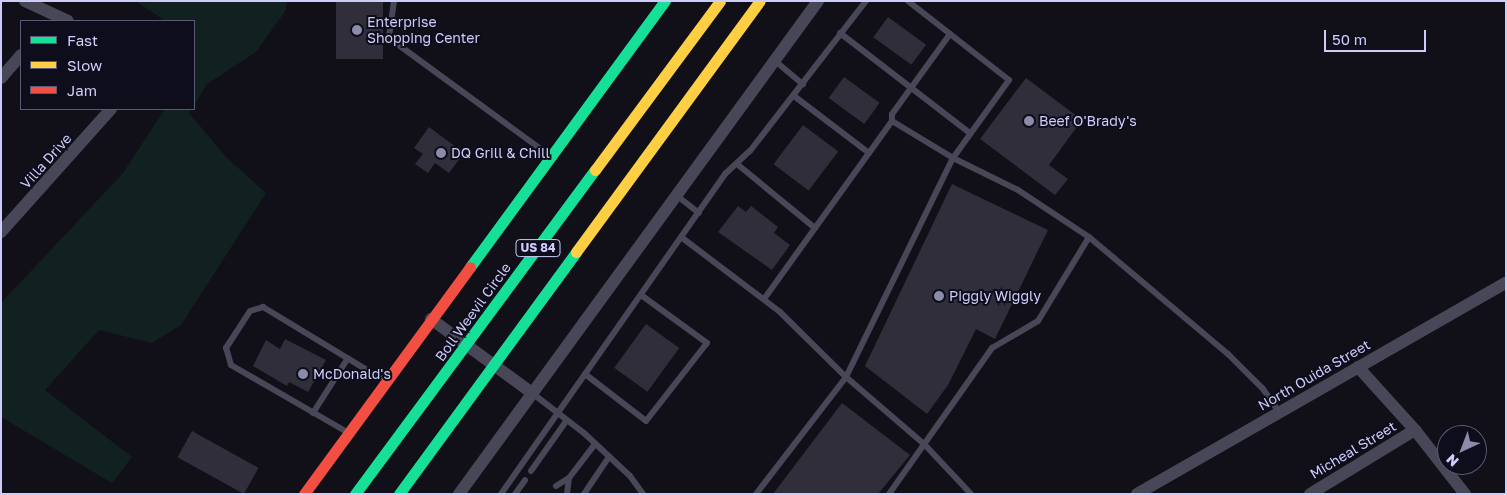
<!DOCTYPE html>
<style>
body{margin:0}
#map{position:relative;width:1507px;height:495px;overflow:hidden;background:#111018;font-family:"Golos Text",sans-serif}
div>[style]{position:absolute}
[style*='--x']{left:calc(var(--x)*1px);top:calc(var(--y)*1px);width:calc(var(--w)*1px);rotate:calc(var(--a)*1deg)}
.green>*{inset:0;background:#112120}
.building>*{inset:0;background:#2f2e3a;transform-origin:0 0}
.lane>*{height:6px;margin:-3px;padding:0 3px;transform-origin:3px;border-radius:3px;background:#474757}
.street>*{height:12px;margin:-6px;padding:0 6px;transform-origin:6px;border-radius:6px;background:#474757}
.fast>*{height:11px;margin:-5.5px;padding:0 5.5px;transform-origin:5.5px;border-radius:5.5px;background:#16e098}
.slow>*{height:11px;margin:-5.5px;padding:0 5.5px;transform-origin:5.5px;border-radius:5.5px;background:#ffcf43}
.jam>*{height:11px;margin:-5.5px;padding:0 5.5px;transform-origin:5.5px;border-radius:5.5px;background:#f24e42}
.dots>*{width:14px;height:14px;translate:-50% -50%;box-sizing:border-box;border:2px solid #0e0d1b;border-radius:50%}
span{translate:-50% -50%;white-space:nowrap;text-align:center;line-height:1.15;-webkit-text-stroke:4px #0e0d1b;paint-order:stroke}
.shield-label span{padding:1px 4px;background:#0e0d1b;border:1px solid;border-radius:4px;-webkit-text-stroke-width:0}
.shield-label{font-size:12px;color:#cdcdf9;font-weight:700}
.poi-label{font-size:14px;color:#cdcdf9}
.left{translate:0 -50%;text-align:left}
.street-label{font-size:14px;color:#cdcdf9}
.frame{position:absolute;inset:0;border:2px solid #cdcdf9;pointer-events:none}
.legend{position:absolute;left:20px;top:20px;width:175px;height:90px;box-sizing:border-box;background:#0e0d1b;border:1px solid #5a5a74;margin:0;padding:6px 9px;list-style:none;font-size:15px;color:#cdcdf9}
.legend li{display:flex;align-items:center;gap:10px;height:25px}
.legend b{width:25px;border:1px solid #5a5a74}
.north{position:absolute;left:1437px;top:425px;width:50px;height:50px;box-sizing:border-box;background:#0e0d1b;border:1px solid #5a5a74;border-radius:50%;rotate:223deg;font-size:14px;font-weight:700;line-height:20px;text-align:center;color:#cdcdf9}
.north::after{content:'';display:block;margin:auto;width:18px;height:22px;background:#8b8baa;clip-path:polygon(50% 0,100% 100%,50% 72%,0 100%)}
.scale{position:absolute;left:1324px;top:30px;width:102px;height:22px;box-sizing:border-box;border:2px solid #cdcdf9;border-top:0;padding-left:6px;font-size:15px;line-height:18px;white-space:nowrap;color:#cdcdf9;-webkit-text-stroke:4px #0e0d1b;paint-order:stroke}
</style>
<div id="map">
<div class="green">
<div style="clip-path:polygon(136px 1px,287px 1px,286px 10px,256px 52px,207px 84px,194px 105px,194px 21px,165px 21px)"></div>
<div style="clip-path:polygon(165px 109px,191px 109px,189px 113px,226px 157px,266px 193px,181px 325px,152px 343px,99px 330px,45px 390px,132px 457px,112px 483px,1px 417px,1px 303px,123px 173px)"></div>
</div>
<div class="building">
<div style="left:336px;top:1px;width:47px;height:58px"></div>
<div style="left:888px;top:17px;width:47px;height:25px;rotate:36deg"></div>
<div style="left:844px;top:77px;width:44px;height:26px;rotate:36deg"></div>
<div style="clip-path:polygon(1026px 78px,1082px 120px,1049px 165px,1068px 179px,1055px 195px,980px 139px)"></div>
<div style="left:803px;top:125px;width:44px;height:49px;rotate:37deg"></div>
<div style="clip-path:polygon(429px 127px,464px 153px,449px 173px,435px 163px,428px 173px,415px 164px,423px 154px,414px 148px)"></div>
<div style="clip-path:polygon(952px 184px,1048px 230px,995px 339px,976px 329px,948px 385px,927px 414px,865px 366px)"></div>
<div style="clip-path:polygon(738px 206px,746px 212px,751px 206px,778px 227px,774px 233px,790px 245px,772px 270px,718px 232px)"></div>
<div style="left:646px;top:324px;width:41px;height:54px;rotate:36deg"></div>
<div style="clip-path:polygon(285px 339px,326px 360px,308px 392px,289px 382px,287px 386px,253px 366px,266px 340px,280px 349px)"></div>
<div style="clip-path:polygon(842px 403px,910px 455px,878px 494px,773px 494px)"></div>
<div style="left:192px;top:431px;width:76px;height:30px;rotate:29deg"></div>
</div>
<div class="lane">
<div style="--x:394;--y:1;--w:37;--a:98"></div>
<div style="--x:389;--y:38;--w:200;--a:36.2"></div>
<div style="--x:840;--y:33;--w:164;--a:37.6"></div>
<div style="--x:950;--y:34;--w:99;--a:125.9"></div>
<div style="--x:892;--y:114;--w:7;--a:90"></div>
<div style="--x:892;--y:121;--w:71;--a:31.2"></div>
<div style="--x:953;--y:158;--w:72;--a:26.2"></div>
<div style="--x:1018;--y:190;--w:85;--a:33.5"></div>
<div style="--x:1089;--y:237;--w:182;--a:40.1"></div>
<div style="--x:1228;--y:354;--w:49;--a:45"></div>
<div style="--x:1263;--y:389;--w:28;--a:55"></div>
<div style="--x:774;--y:60;--w:38;--a:40"></div>
<div style="--x:794;--y:96;--w:94;--a:37.2"></div>
<div style="--x:737;--y:164;--w:101;--a:39.4"></div>
<div style="--x:676;--y:195;--w:29;--a:38"></div>
<div style="--x:681;--y:237;--w:124;--a:37.1"></div>
<div style="--x:780;--y:312;--w:93;--a:44.6"></div>
<div style="--x:846;--y:377;--w:104;--a:40.7"></div>
<div style="--x:925;--y:445;--w:67;--a:46.8"></div>
<div style="--x:764;--y:299;--w:219;--a:-54.3"></div>
<div style="--x:585;--y:374;--w:77;--a:37.6"></div>
<div style="--x:646;--y:421;--w:99;--a:-52"></div>
<div style="--x:707;--y:343;--w:82;--a:-144"></div>
<div style="--x:532;--y:393;--w:66;--a:37.6"></div>
<div style="--x:584;--y:433;--w:63;--a:43.1"></div>
<div style="--x:630;--y:476;--w:22;--a:54"></div>
<div style="--x:313;--y:413;--w:65;--a:-57.5"></div>
<div style="--x:347;--y:432;--w:134;--a:-150"></div>
<div style="--x:231;--y:365;--w:18;--a:-106"></div>
<div style="--x:226;--y:348;--w:44;--a:-57"></div>
<div style="--x:250;--y:311;--w:14;--a:-17"></div>
<div style="--x:263;--y:307;--w:143;--a:31.2"></div>
<div style="--x:531;--y:471;--w:62;--a:-54.8"></div>
<div style="--x:556;--y:486;--w:15;--a:-32"></div>
<div style="--x:501;--y:494;--w:391;--a:-55"></div>
<div style="--x:725;--y:174;--w:34;--a:-43"></div>
<div style="--x:750;--y:151;--w:190;--a:-52.3"></div>
<div style="--x:515;--y:494;--w:17;--a:-54"></div>
<div style="--x:567;--y:494;--w:16;--a:-83"></div>
<div style="--x:569;--y:478;--w:43;--a:-52.6"></div>
<div style="--x:584;--y:494;--w:45;--a:-56"></div>
<div style="--x:756;--y:494;--w:148;--a:-52.4"></div>
<div style="--x:846;--y:377;--w:244;--a:-64"></div>
<div style="--x:953;--y:158;--w:96;--a:-54.3"></div>
<div style="--x:1009;--y:80;--w:128;--a:-142"></div>
<div style="--x:889;--y:494;--w:179;--a:-54.8"></div>
<div style="--x:992;--y:348;--w:53;--a:-30.4"></div>
<div style="--x:1038;--y:321;--w:98;--a:-58.7"></div>
</div>
<div class="street">
<div style="--x:25;--y:1;--w:47;--a:24.9"></div>
<div style="--x:1;--y:78;--w:30;--a:-49"></div>
<div style="--x:1;--y:232;--w:165;--a:-48.2"></div>
<div style="--x:431;--y:319;--w:125;--a:36.2"></div>
<div style="--x:1358;--y:367;--w:85;--a:47.9"></div>
<div style="--x:1415;--y:430;--w:81;--a:52"></div>
<div style="--x:459;--y:494;--w:610;--a:-53.94"></div>
<div style="--x:1137;--y:494;--w:425;--a:-29.8"></div>
<div style="--x:1310;--y:494;--w:123;--a:-31.4"></div>
</div>
<div class="fast">
<div style="--x:470;--y:267;--w:330;--a:-53.8"></div>
<div style="--x:355;--y:494;--w:403;--a:-53.5"></div>
<div style="--x:399;--y:494;--w:300;--a:-53.8"></div>
</div>
<div class="slow">
<div style="--x:595;--y:170;--w:210;--a:-53.5"></div>
<div style="--x:576;--y:252;--w:311;--a:-53.8"></div>
</div>
<div class="jam">
<div style="--x:304;--y:494;--w:281;--a:-53.8"></div>
</div>
<div class="dots">
<div style="left:357px;top:30px;background:#8b8baa"></div>
<div style="left:1029px;top:121px;background:#8b8baa"></div>
<div style="left:441px;top:153px;background:#8b8baa"></div>
<div style="left:939px;top:296px;background:#8b8baa"></div>
<div style="left:303px;top:374px;background:#8b8baa"></div>
</div>
<div class="shield-label">
<span style="left:538px;top:248px">US 84</span>
</div>
<div class="poi-label">
<span class="left" style="left:367px;top:30px">Enterprise<br>Shopping Center</span>
<span class="left" style="left:1039px;top:121px">Beef O'Brady's</span>
<span class="left" style="left:451px;top:153px">DQ Grill &amp; Chill</span>
<span class="left" style="left:949px;top:296px">Piggly Wiggly</span>
<span class="left" style="left:313px;top:374px">McDonald's</span>
</div>
<div class="street-label">
<span style="left:46px;top:161px;rotate:-48deg">Villa Drive</span>
<span style="left:473px;top:312px;rotate:-54deg">Boll Weevil Circle</span>
<span style="left:1314px;top:375px;rotate:-30deg">North Ouida Street</span>
<span style="left:1353px;top:450px;rotate:-31deg">Micheal Street</span>
</div>
<div class="frame"></div>
<ul class="legend">
<li><b style="height:6px;background:#16e098"></b>Fast</li>
<li><b style="height:6px;background:#ffcf43"></b>Slow</li>
<li><b style="height:6px;background:#f24e42"></b>Jam</li>
</ul>
<div class="north">N</div>
<div class="scale">50 m</div>
</div>
